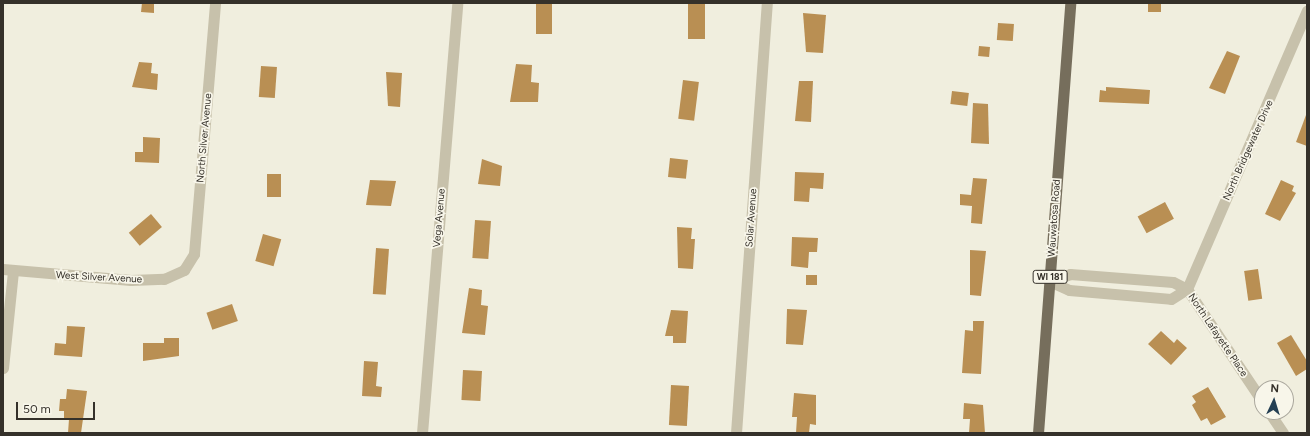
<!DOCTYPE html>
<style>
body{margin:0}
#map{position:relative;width:1310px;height:436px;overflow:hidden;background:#f0eede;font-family:Figtree,sans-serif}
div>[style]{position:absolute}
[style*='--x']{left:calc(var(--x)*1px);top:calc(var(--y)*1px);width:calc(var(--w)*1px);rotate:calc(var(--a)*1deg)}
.building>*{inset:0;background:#b98f53;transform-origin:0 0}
.minor>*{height:11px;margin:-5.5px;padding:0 5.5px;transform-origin:5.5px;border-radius:5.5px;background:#c7c1ab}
.primary>*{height:11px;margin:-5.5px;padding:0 5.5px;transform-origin:5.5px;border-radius:5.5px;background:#766e5c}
span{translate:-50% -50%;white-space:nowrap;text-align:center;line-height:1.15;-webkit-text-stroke:3.5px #f8f6ea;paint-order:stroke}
.shield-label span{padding:1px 3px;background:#f8f6ea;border:1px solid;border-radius:3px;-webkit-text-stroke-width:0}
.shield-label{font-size:9px;color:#35312a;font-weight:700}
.street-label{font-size:10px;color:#35312a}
.frame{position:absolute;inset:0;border:4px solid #35312a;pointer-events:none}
.north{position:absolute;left:1254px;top:380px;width:40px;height:40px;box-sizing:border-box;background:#f8f6ea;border:1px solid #aaa79d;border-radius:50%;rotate:4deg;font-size:11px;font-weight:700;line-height:16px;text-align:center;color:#35312a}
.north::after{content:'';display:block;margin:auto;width:14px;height:18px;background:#243f53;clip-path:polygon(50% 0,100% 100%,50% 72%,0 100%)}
.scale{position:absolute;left:16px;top:402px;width:79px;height:18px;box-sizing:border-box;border:2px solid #35312a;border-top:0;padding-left:5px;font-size:12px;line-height:14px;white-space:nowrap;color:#35312a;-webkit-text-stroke:3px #f8f6ea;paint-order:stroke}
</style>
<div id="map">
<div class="building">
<div style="clip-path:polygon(142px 3px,154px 3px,154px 13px,141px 12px)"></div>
<div style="left:536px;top:3px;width:16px;height:31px"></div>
<div style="left:688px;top:3px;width:17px;height:36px"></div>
<div style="left:1148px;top:3px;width:13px;height:9px"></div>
<div style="clip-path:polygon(803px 13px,826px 15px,823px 53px,806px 52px)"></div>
<div style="left:998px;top:23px;width:16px;height:17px;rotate:4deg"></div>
<div style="left:979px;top:46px;width:11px;height:10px;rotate:5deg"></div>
<div style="clip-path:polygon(1227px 51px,1240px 56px,1225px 94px,1209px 88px)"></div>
<div style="clip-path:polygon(139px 62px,152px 63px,151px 73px,158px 74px,157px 90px,132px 87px)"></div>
<div style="clip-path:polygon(516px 64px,532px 65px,531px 82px,539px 83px,538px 102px,510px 102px)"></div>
<div style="left:261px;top:66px;width:16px;height:31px;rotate:4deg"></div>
<div style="clip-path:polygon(386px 72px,402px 73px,400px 107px,388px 106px)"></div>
<div style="left:683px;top:80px;width:16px;height:39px;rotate:7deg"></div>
<div style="clip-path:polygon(799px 81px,813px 81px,811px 122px,795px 121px)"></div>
<div style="clip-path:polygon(1106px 87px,1150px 90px,1149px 104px,1099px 102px,1100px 90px,1106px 91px)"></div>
<div style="left:952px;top:91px;width:17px;height:13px;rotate:7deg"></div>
<div style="clip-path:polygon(973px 103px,988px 104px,989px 144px,971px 143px)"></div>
<div style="clip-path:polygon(1306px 115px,1307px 115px,1307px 146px,1296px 142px)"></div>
<div style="clip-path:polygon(143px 137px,160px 138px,159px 163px,135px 162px,135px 152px,143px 152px)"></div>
<div style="left:670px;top:158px;width:18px;height:19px;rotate:6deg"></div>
<div style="clip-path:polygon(482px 159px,502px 166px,500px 186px,478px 184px)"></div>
<div style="clip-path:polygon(795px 172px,824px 173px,823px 189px,810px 188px,809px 202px,794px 201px)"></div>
<div style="left:267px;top:174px;width:14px;height:23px"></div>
<div style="clip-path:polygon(973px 178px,987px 179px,982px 224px,971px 223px,972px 206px,960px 205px,960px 194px,971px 195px)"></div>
<div style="clip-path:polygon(370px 180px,396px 181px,391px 206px,366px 205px)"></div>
<div style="clip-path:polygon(1281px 180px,1294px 186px,1292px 191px,1296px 193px,1280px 221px,1265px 214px)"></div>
<div style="left:1165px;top:202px;width:19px;height:31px;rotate:62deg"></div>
<div style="left:151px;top:214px;width:17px;height:29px;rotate:50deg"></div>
<div style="left:475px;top:220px;width:16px;height:38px;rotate:4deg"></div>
<div style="clip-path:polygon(677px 227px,692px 228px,691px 239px,695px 239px,693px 269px,678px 268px)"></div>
<div style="left:263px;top:234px;width:19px;height:28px;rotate:16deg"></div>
<div style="clip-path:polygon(792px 237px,818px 238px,817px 252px,809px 252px,808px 268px,791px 266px)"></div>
<div style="left:376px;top:248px;width:13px;height:46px;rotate:4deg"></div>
<div style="clip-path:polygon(970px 250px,986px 251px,981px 296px,970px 295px)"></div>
<div style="left:1258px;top:269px;width:30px;height:14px;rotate:82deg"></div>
<div style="left:806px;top:275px;width:11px;height:10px"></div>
<div style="clip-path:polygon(469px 288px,482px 290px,481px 305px,488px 306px,485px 335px,462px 333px)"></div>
<div style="left:232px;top:304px;width:18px;height:27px;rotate:71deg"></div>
<div style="clip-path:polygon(787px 309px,807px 310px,803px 345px,786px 344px)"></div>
<div style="clip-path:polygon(671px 310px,688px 311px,686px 343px,673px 343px,673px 336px,665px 336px)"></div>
<div style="clip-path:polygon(973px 321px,984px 321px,981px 374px,962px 373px,965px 330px,973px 331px)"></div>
<div style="clip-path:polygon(67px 326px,85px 327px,82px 357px,54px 355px,55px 343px,66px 344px)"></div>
<div style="clip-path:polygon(1161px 331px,1174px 343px,1177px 339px,1187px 348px,1171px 365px,1148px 344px)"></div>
<div style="clip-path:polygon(1291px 335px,1307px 361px,1307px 369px,1296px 376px,1277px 343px)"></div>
<div style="clip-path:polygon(164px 338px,179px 338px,179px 356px,143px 361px,143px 343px,164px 343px)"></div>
<div style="clip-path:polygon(364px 361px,378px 362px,376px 386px,382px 387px,381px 397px,362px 396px)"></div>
<div style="left:463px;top:370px;width:19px;height:30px;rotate:3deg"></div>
<div style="left:671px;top:385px;width:18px;height:40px;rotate:3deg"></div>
<div style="clip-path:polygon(1208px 387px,1226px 417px,1211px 425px,1207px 418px,1201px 421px,1192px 405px,1196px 402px,1192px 396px)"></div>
<div style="clip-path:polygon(67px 389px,87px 391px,81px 433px,68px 433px,69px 419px,64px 418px,64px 411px,59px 411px,60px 399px,66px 399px)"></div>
<div style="clip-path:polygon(794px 393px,816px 395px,816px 425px,810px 424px,809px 433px,796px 433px,797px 417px,792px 417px)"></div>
<div style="clip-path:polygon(964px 403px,983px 405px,985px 433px,969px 433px,970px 419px,963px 419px)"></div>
</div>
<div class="minor">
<div style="--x:3;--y:269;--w:128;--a:4.9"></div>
<div style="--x:131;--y:280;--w:33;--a:-2"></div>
<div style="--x:164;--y:279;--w:22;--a:-24"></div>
<div style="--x:184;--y:270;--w:19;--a:-58"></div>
<div style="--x:194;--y:254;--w:252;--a:-85.2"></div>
<div style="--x:1049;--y:281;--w:22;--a:24"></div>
<div style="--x:1069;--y:290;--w:102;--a:5"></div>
<div style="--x:1171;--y:299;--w:19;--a:-32"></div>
<div style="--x:1187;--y:289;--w:303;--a:-66.7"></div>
<div style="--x:1049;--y:281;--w:22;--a:-18"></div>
<div style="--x:1070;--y:274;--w:103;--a:4.4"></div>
<div style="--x:1173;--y:282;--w:16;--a:27"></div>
<div style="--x:1187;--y:289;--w:135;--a:56.2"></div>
<div style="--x:3;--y:368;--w:98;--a:-84.1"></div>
<div style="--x:1269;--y:412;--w:25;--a:56"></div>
<div style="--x:422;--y:433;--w:431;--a:-85.3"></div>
<div style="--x:736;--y:433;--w:431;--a:-85.9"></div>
</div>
<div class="primary">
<div style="--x:1038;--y:433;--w:431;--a:-85.7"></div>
</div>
<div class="shield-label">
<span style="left:1050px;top:277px">WI 181</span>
</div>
<div class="street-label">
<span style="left:204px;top:138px;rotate:-85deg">North Silver Avenue</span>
<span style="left:1248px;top:150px;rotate:-66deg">North Bridgewater Drive</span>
<span style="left:439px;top:218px;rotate:-85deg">Vega Avenue</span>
<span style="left:751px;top:218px;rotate:-86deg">Solar Avenue</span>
<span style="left:1054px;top:218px;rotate:-86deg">Wauwatosa Road</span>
<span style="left:99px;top:277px;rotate:3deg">West Silver Avenue</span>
<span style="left:1218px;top:335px;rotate:56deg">North Lafayette Place</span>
</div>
<div class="frame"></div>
<div class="north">N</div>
<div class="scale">50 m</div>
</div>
